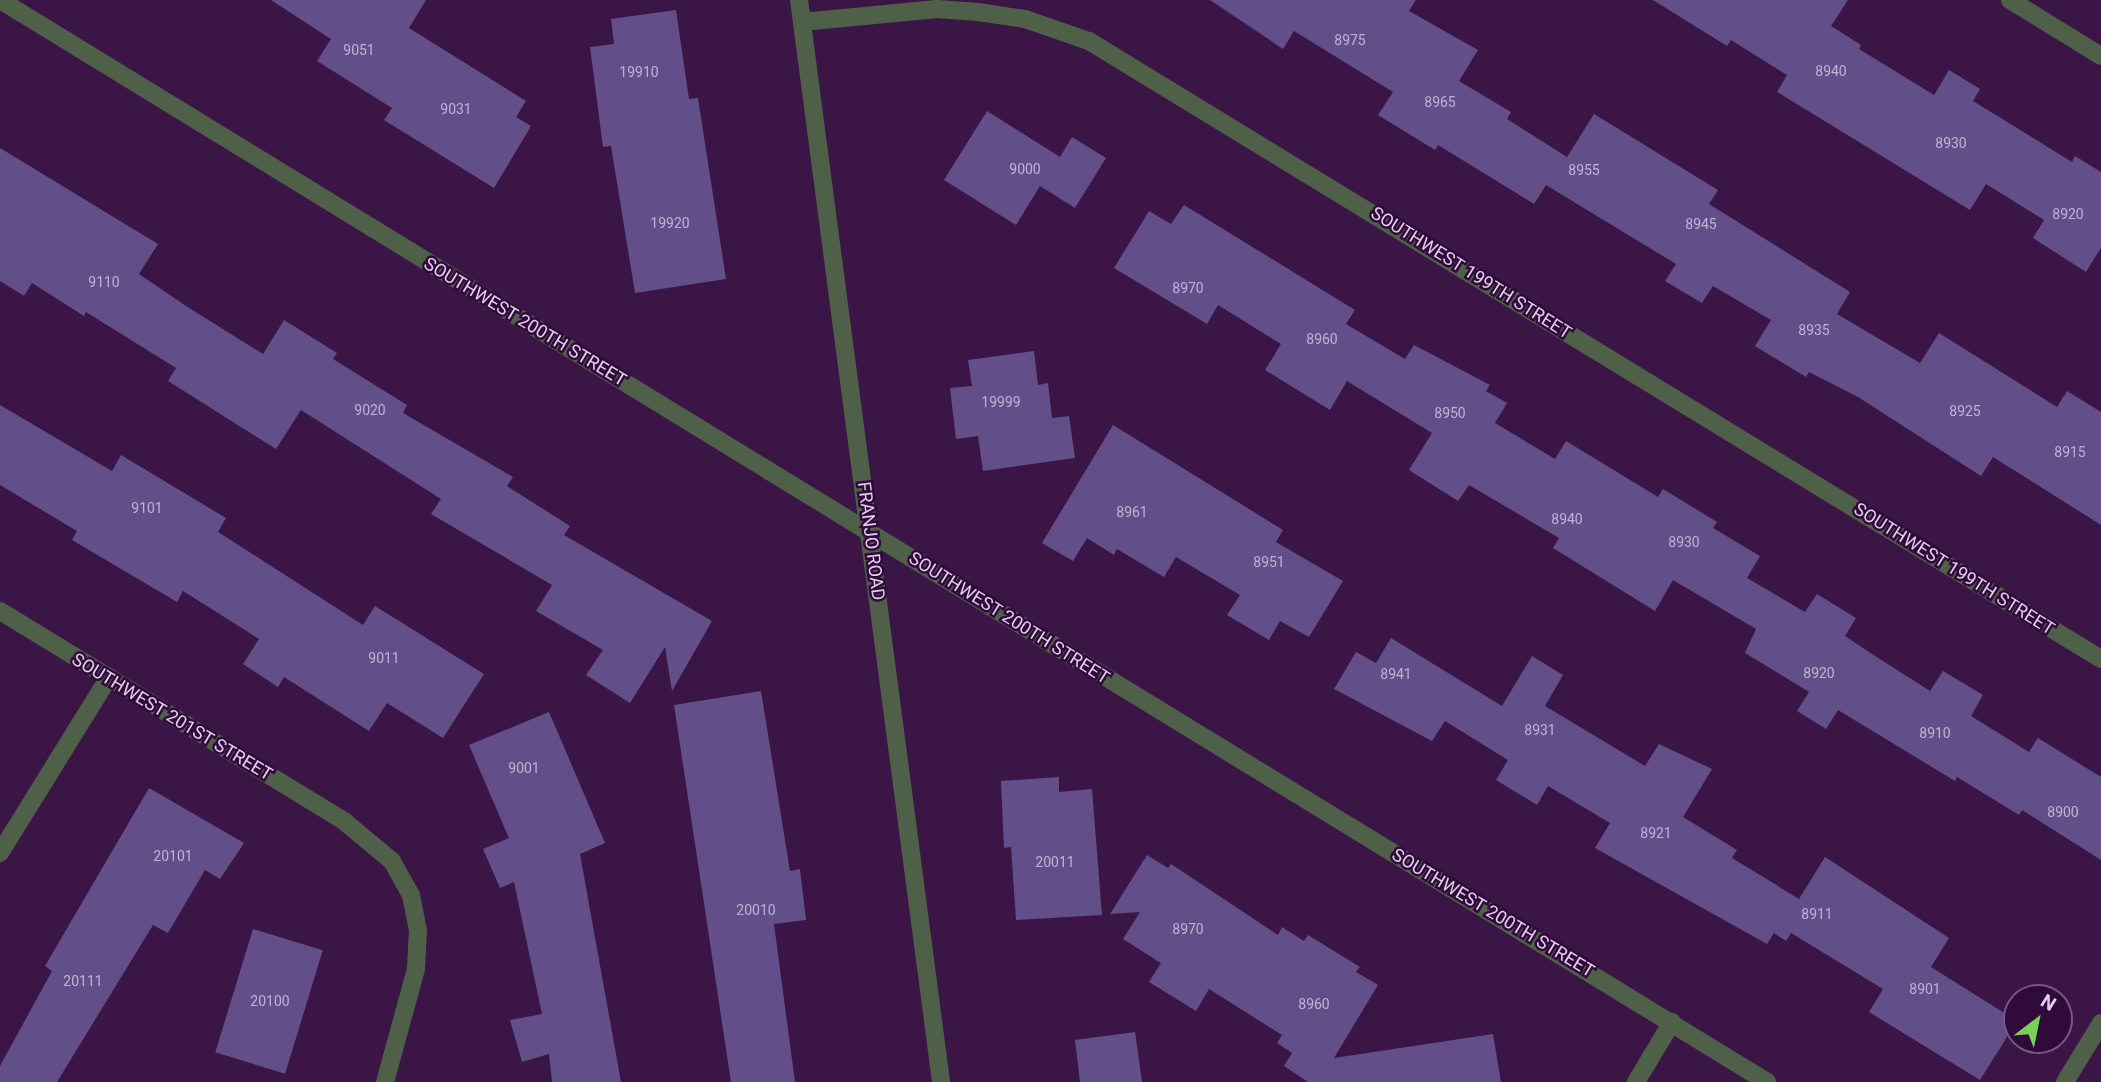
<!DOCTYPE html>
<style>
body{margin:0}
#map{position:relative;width:2101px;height:1082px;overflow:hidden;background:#3b1546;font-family:Roboto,sans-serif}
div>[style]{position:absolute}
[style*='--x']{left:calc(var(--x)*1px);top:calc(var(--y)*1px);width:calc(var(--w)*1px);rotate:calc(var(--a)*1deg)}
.building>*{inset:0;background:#624f89;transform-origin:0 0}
.minor>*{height:18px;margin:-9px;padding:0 9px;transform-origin:9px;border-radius:9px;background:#4f6049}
.tertiary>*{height:18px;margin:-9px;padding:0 9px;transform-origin:9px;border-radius:9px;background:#4f6049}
span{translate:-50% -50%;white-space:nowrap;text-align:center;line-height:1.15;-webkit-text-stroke:5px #300a3b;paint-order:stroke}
.number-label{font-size:14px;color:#c4afd4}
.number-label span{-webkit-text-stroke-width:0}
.street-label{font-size:18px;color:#e5cfed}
.north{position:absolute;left:2003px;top:984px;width:70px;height:70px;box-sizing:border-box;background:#300a3b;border:2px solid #785982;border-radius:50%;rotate:32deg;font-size:19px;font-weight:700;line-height:28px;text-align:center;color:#e5cfed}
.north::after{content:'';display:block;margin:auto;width:24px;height:32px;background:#7ad156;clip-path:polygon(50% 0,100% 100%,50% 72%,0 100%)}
</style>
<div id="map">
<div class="building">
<div style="clip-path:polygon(271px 0,426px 0,409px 28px,526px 101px,516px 117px,531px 126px,494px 188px,384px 120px,392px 108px,317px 61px,331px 39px)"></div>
<div style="clip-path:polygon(1210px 0,1416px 0,1409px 11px,1478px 50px,1459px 81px,1511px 112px,1507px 119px,1567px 157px,1594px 114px,1718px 190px,1709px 204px,1850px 292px,1837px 314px,1920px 363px,1939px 333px,2057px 407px,2067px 391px,2101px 412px,2101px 525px,1993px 457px,1981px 476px,1858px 397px,1809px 372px,1806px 377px,1755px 346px,1771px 320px,1713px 286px,1702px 303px,1665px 281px,1676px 264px,1546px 185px,1534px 204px,1438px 145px,1435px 150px,1378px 115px,1393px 92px,1294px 31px,1283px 49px)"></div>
<div style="clip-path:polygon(1653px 0,1848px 0,1831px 26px,1861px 45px,1859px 49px,1934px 95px,1949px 70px,1980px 89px,1973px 101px,2072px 162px,2075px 156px,2101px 172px,2101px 248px,2086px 272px,2033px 238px,2044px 220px,1986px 184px,1970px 210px,1777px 92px,1787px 75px,1731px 40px,1727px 46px)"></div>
<div style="clip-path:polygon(676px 10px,689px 99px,698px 98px,726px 279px,635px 293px,611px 146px,603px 147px,590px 47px,614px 44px,611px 19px)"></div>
<div style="clip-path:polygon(987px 111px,1060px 157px,1072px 137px,1106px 158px,1075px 208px,1040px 186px,1016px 225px,944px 180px)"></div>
<div style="clip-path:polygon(0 148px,158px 244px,139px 274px,186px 306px,263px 354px,284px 320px,337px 353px,333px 359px,407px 405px,403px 413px,513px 477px,507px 486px,570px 526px,564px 535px,712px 621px,672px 691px,665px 647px,630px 703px,586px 675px,603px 650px,536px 611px,552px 585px,431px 514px,441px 499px,301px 410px,276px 449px,168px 381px,176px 368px,86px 312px,84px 316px,32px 283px,24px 296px,0 281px)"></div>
<div style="clip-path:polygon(1184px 205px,1355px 310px,1346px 324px,1405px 359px,1414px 345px,1490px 385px,1486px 391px,1507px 403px,1495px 423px,1555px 459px,1566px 441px,1658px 497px,1663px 489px,1717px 522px,1713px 528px,1760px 556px,1747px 578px,1805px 612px,1817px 594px,1856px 618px,1845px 636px,1872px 654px,1930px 691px,1943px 671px,1983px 695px,1971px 716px,2029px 752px,2038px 738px,2101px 777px,2101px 860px,2022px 810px,2019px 815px,1957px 777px,1955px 781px,1838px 710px,1826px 729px,1797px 711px,1809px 692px,1745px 653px,1756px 629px,1673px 580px,1655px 611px,1553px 548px,1559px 538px,1469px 485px,1458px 501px,1409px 470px,1432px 433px,1347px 381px,1330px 410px,1265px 370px,1281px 344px,1218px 305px,1207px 324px,1114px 268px,1149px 211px,1171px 224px)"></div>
<div style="clip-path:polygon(1034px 351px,1038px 385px,1048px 383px,1052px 418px,1069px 416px,1075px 458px,983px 471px,978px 436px,956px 439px,950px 388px,972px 386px,968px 360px)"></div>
<div style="clip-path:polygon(0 405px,112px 471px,121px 455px,226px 518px,218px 532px,363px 625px,375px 606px,484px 674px,443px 738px,387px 703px,369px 731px,284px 677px,278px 687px,243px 664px,259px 639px,183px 591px,177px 602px,72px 540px,77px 531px,0 485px)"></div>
<div style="clip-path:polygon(1113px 425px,1283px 530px,1276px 542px,1343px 581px,1309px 637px,1280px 621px,1269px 640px,1227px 615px,1240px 595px,1176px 557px,1164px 577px,1117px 549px,1114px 555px,1087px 538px,1073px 561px,1042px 543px)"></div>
<div style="clip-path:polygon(1391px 638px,1502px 706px,1532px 656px,1563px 675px,1545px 706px,1645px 766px,1659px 744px,1712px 769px,1683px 817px,1737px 850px,1732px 858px,1799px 899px,1825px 857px,1949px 938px,1931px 967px,2017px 1021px,1980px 1080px,1869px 1012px,1883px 989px,1791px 933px,1786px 941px,1774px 933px,1767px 944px,1595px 848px,1610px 823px,1548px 786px,1537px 805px,1496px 780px,1508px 760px,1445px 721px,1432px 741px,1334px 689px,1356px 652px,1376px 663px)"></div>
<div style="clip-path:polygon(761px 691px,790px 871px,800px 869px,806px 920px,774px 924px,795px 1082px,731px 1082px,674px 705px)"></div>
<div style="clip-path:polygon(549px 712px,605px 843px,580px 854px,621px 1082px,552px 1082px,549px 1054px,522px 1062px,510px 1020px,542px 1014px,514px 882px,500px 888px,483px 849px,509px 838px,469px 745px)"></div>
<div style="clip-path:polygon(1059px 777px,1059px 792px,1092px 789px,1102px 915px,1016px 920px,1011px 847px,1004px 848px,1001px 781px)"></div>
<div style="clip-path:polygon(149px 788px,244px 843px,220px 879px,205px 870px,168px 933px,153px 925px,57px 1082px,0 1082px,0 1066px,52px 971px,45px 966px)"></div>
<div style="clip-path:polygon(1147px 855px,1168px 868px,1171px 864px,1278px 935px,1282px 927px,1304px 941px,1308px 935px,1360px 967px,1356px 972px,1378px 985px,1334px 1058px,1493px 1034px,1501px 1082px,1308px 1082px,1284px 1066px,1292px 1053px,1277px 1043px,1282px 1035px,1209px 989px,1196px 1011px,1149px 982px,1161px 963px,1123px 939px,1140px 912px,1110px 914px)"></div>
<div style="left:253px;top:929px;width:73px;height:129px;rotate:17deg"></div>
<div style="clip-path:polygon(1135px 1032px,1142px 1082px,1080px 1082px,1075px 1040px)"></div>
</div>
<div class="minor">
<div style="--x:0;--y:0;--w:2072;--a:31.48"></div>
<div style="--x:2010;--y:0;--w:107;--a:31.6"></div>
<div style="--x:802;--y:22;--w:136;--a:-5.5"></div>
<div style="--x:937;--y:9;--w:41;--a:4.2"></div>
<div style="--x:978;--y:12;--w:48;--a:8.5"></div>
<div style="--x:1025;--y:19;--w:68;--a:19"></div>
<div style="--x:1089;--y:41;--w:1186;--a:31.41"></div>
<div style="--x:0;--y:611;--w:404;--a:31.4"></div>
<div style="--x:345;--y:822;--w:61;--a:39.7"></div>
<div style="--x:392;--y:861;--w:39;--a:61"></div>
<div style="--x:411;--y:895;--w:36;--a:79"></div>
<div style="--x:418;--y:930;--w:39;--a:93"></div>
<div style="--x:416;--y:969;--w:117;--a:105.3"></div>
<div style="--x:0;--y:853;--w:207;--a:-58.2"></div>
<div style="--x:1636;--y:1082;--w:70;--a:-59"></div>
<div style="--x:2065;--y:1082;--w:69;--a:-58.6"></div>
</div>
<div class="tertiary">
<div style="--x:799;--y:0;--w:1091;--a:82.52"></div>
</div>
<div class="number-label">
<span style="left:1350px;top:40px">8975</span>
<span style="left:359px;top:50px">9051</span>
<span style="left:1831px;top:71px">8940</span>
<span style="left:639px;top:72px">19910</span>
<span style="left:1440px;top:102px">8965</span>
<span style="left:456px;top:109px">9031</span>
<span style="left:1951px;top:143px">8930</span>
<span style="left:1025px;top:169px">9000</span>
<span style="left:1584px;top:170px">8955</span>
<span style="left:2068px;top:214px">8920</span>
<span style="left:670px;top:223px">19920</span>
<span style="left:1701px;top:224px">8945</span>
<span style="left:104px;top:282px">9110</span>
<span style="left:1188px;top:288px">8970</span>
<span style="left:1814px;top:330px">8935</span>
<span style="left:1322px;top:339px">8960</span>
<span style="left:1001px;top:402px">19999</span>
<span style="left:370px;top:410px">9020</span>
<span style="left:1965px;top:411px">8925</span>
<span style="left:1450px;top:413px">8950</span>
<span style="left:2070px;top:452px">8915</span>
<span style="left:147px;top:508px">9101</span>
<span style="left:1132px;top:512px">8961</span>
<span style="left:1567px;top:519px">8940</span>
<span style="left:1684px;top:542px">8930</span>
<span style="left:1269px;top:562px">8951</span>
<span style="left:384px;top:658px">9011</span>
<span style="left:1819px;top:673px">8920</span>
<span style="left:1396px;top:674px">8941</span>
<span style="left:1540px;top:730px">8931</span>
<span style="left:1935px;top:733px">8910</span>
<span style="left:524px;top:768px">9001</span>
<span style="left:2063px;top:812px">8900</span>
<span style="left:1656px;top:833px">8921</span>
<span style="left:173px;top:856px">20101</span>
<span style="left:1055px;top:862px">20011</span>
<span style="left:756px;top:910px">20010</span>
<span style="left:1817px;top:914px">8911</span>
<span style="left:1188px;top:929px">8970</span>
<span style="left:83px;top:981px">20111</span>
<span style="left:1925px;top:989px">8901</span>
<span style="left:270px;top:1001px">20100</span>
<span style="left:1314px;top:1004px">8960</span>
</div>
<div class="street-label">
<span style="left:1471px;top:273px;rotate:32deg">SOUTHWEST 199TH STREET</span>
<span style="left:525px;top:322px;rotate:31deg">SOUTHWEST 200TH STREET</span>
<span style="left:871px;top:541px;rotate:83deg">FRANJO ROAD</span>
<span style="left:1954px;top:569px;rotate:32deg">SOUTHWEST 199TH STREET</span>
<span style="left:1009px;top:618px;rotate:32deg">SOUTHWEST 200TH STREET</span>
<span style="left:172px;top:717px;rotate:31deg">SOUTHWEST 201ST STREET</span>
<span style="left:1493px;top:913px;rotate:31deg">SOUTHWEST 200TH STREET</span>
</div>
<div class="north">N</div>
</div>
